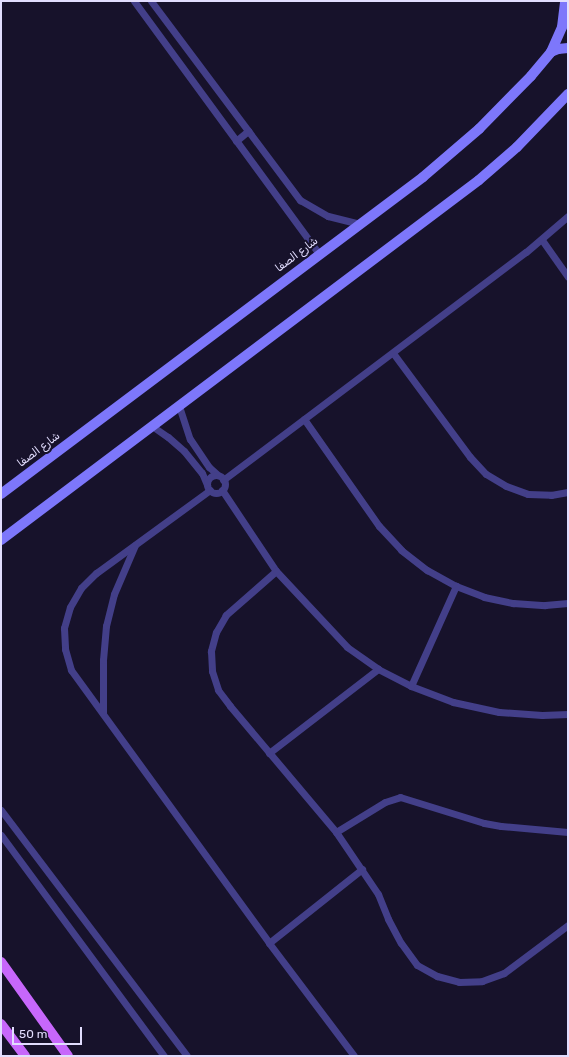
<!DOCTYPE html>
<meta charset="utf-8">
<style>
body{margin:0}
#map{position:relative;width:569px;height:1057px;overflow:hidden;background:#17122b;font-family:Rubik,Vazirmatn,sans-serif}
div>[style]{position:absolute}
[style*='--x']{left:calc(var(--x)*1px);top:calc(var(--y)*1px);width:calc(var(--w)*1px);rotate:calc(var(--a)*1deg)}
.street>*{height:7px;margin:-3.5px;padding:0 3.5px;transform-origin:3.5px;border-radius:3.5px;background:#433f89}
.street>.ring{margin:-3.5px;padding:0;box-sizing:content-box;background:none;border:7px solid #433f89;border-radius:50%}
.secondary>*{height:10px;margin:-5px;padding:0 5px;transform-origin:5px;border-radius:5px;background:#7d77fb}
.primary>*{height:10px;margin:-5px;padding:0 5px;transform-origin:5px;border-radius:5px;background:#c767fb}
span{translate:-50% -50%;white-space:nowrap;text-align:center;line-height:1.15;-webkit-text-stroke:4px #17122b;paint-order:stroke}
.street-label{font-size:11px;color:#e2ddfe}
.frame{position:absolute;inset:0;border:2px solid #e2ddfe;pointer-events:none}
.scale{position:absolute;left:12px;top:1027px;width:70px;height:18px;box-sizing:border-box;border:2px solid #e2ddfe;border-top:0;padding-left:5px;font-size:12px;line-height:14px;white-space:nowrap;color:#e2ddfe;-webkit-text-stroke:3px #17122b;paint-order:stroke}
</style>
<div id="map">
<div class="street">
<div style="--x:134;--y:1;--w:313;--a:53.8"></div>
<div style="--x:151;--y:1;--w:249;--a:53.2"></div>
<div style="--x:300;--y:200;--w:32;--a:30"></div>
<div style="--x:328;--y:216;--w:33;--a:14"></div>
<div style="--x:236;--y:141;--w:16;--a:-40"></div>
<div style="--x:542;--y:240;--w:45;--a:54.9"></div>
<div style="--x:393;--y:353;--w:129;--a:53.5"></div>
<div style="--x:470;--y:457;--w:23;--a:47"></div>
<div style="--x:486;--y:474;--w:23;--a:31"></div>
<div style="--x:506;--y:486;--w:23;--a:20"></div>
<div style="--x:528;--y:494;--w:23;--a:2"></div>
<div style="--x:551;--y:495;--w:17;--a:-10"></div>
<div style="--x:179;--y:406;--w:35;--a:72"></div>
<div style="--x:190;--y:439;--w:34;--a:56"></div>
<div style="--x:209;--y:467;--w:12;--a:42"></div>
<div style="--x:304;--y:419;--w:131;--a:55"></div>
<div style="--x:379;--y:526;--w:33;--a:47"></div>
<div style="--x:401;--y:550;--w:33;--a:38"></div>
<div style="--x:427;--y:570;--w:33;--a:29"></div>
<div style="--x:456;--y:586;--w:30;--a:21"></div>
<div style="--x:484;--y:597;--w:30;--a:12"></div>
<div style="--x:513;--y:603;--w:32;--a:4"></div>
<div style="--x:545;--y:605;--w:23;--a:-5"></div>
<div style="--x:152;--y:426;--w:19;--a:35"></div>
<div style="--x:168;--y:437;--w:21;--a:41"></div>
<div style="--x:184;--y:451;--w:28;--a:51"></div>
<div style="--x:202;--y:473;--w:13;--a:67"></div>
<div class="ring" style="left:207px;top:475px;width:11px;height:11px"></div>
<div style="--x:223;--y:480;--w:379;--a:-37"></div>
<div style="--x:526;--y:252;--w:55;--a:-40.6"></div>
<div style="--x:210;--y:490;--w:141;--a:143.9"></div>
<div style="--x:96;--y:573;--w:21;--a:135"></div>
<div style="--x:81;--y:588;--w:22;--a:120"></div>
<div style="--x:70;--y:607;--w:22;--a:106"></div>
<div style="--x:64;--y:628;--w:21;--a:87"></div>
<div style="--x:65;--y:649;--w:22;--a:74"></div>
<div style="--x:71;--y:670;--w:337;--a:54"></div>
<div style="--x:269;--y:943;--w:141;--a:53"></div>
<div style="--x:222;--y:490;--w:97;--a:56.3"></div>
<div style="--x:276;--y:571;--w:104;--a:46.9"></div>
<div style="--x:347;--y:647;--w:38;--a:35"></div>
<div style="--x:378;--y:669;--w:37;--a:27"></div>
<div style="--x:411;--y:686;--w:45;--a:20.9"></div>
<div style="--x:453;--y:702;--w:47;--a:12.3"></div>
<div style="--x:499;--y:712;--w:43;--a:4"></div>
<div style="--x:542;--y:715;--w:26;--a:-2"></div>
<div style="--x:276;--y:571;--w:67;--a:138.7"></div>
<div style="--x:226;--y:615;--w:20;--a:120"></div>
<div style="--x:216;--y:632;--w:20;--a:105"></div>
<div style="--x:211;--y:651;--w:20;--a:87"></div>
<div style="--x:212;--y:671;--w:20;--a:72"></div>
<div style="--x:218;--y:690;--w:20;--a:53"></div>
<div style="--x:230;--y:706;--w:165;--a:49.9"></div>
<div style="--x:336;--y:832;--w:75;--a:55.9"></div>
<div style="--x:378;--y:894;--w:27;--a:68"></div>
<div style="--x:388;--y:919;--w:27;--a:62"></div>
<div style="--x:401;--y:943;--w:27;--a:54"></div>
<div style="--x:417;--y:965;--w:23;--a:29"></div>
<div style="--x:437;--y:976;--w:23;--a:15"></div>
<div style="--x:459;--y:982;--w:23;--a:-2"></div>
<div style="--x:482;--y:981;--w:23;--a:-20"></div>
<div style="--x:504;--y:973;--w:80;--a:-36.9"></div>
<div style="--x:411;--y:686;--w:110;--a:-65.8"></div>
<div style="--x:103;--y:713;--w:53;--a:-90"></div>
<div style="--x:103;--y:660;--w:34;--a:-85"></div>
<div style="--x:106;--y:626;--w:33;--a:-76"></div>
<div style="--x:114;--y:594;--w:53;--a:-66.8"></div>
<div style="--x:269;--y:753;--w:138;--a:-37.6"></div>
<div style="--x:1;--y:810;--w:308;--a:52.9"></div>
<div style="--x:336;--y:832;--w:57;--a:-31.5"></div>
<div style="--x:385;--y:802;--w:16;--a:-18"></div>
<div style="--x:400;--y:797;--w:88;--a:17.2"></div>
<div style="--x:484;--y:823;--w:17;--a:10"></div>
<div style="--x:501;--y:826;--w:67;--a:5.1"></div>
<div style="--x:1;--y:835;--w:275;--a:53.6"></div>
<div style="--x:269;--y:943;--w:119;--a:-38.5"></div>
</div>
<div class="secondary">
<div style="--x:551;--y:52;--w:8;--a:-23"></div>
<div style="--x:558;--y:49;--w:10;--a:-6"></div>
<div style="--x:1;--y:494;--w:528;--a:-36.91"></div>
<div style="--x:423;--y:177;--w:74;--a:-40.6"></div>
<div style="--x:479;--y:129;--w:74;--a:-45.5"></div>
<div style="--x:531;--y:76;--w:31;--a:-50"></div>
<div style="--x:551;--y:52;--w:27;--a:-66"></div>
<div style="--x:562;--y:27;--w:26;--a:-83"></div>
<div style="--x:1;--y:540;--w:598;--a:-36.98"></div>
<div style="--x:479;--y:180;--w:50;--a:-41"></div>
<div style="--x:517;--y:147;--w:74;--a:-46.1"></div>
</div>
<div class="primary">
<div style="--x:1;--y:962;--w:115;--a:54.5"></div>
<div style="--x:1;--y:1024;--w:40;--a:53"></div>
</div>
<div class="street-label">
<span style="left:297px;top:255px;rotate:-37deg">شارع الصفا</span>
<span style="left:39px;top:450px;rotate:-37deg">شارع الصفا</span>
</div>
<div class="frame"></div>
<div class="scale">50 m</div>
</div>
